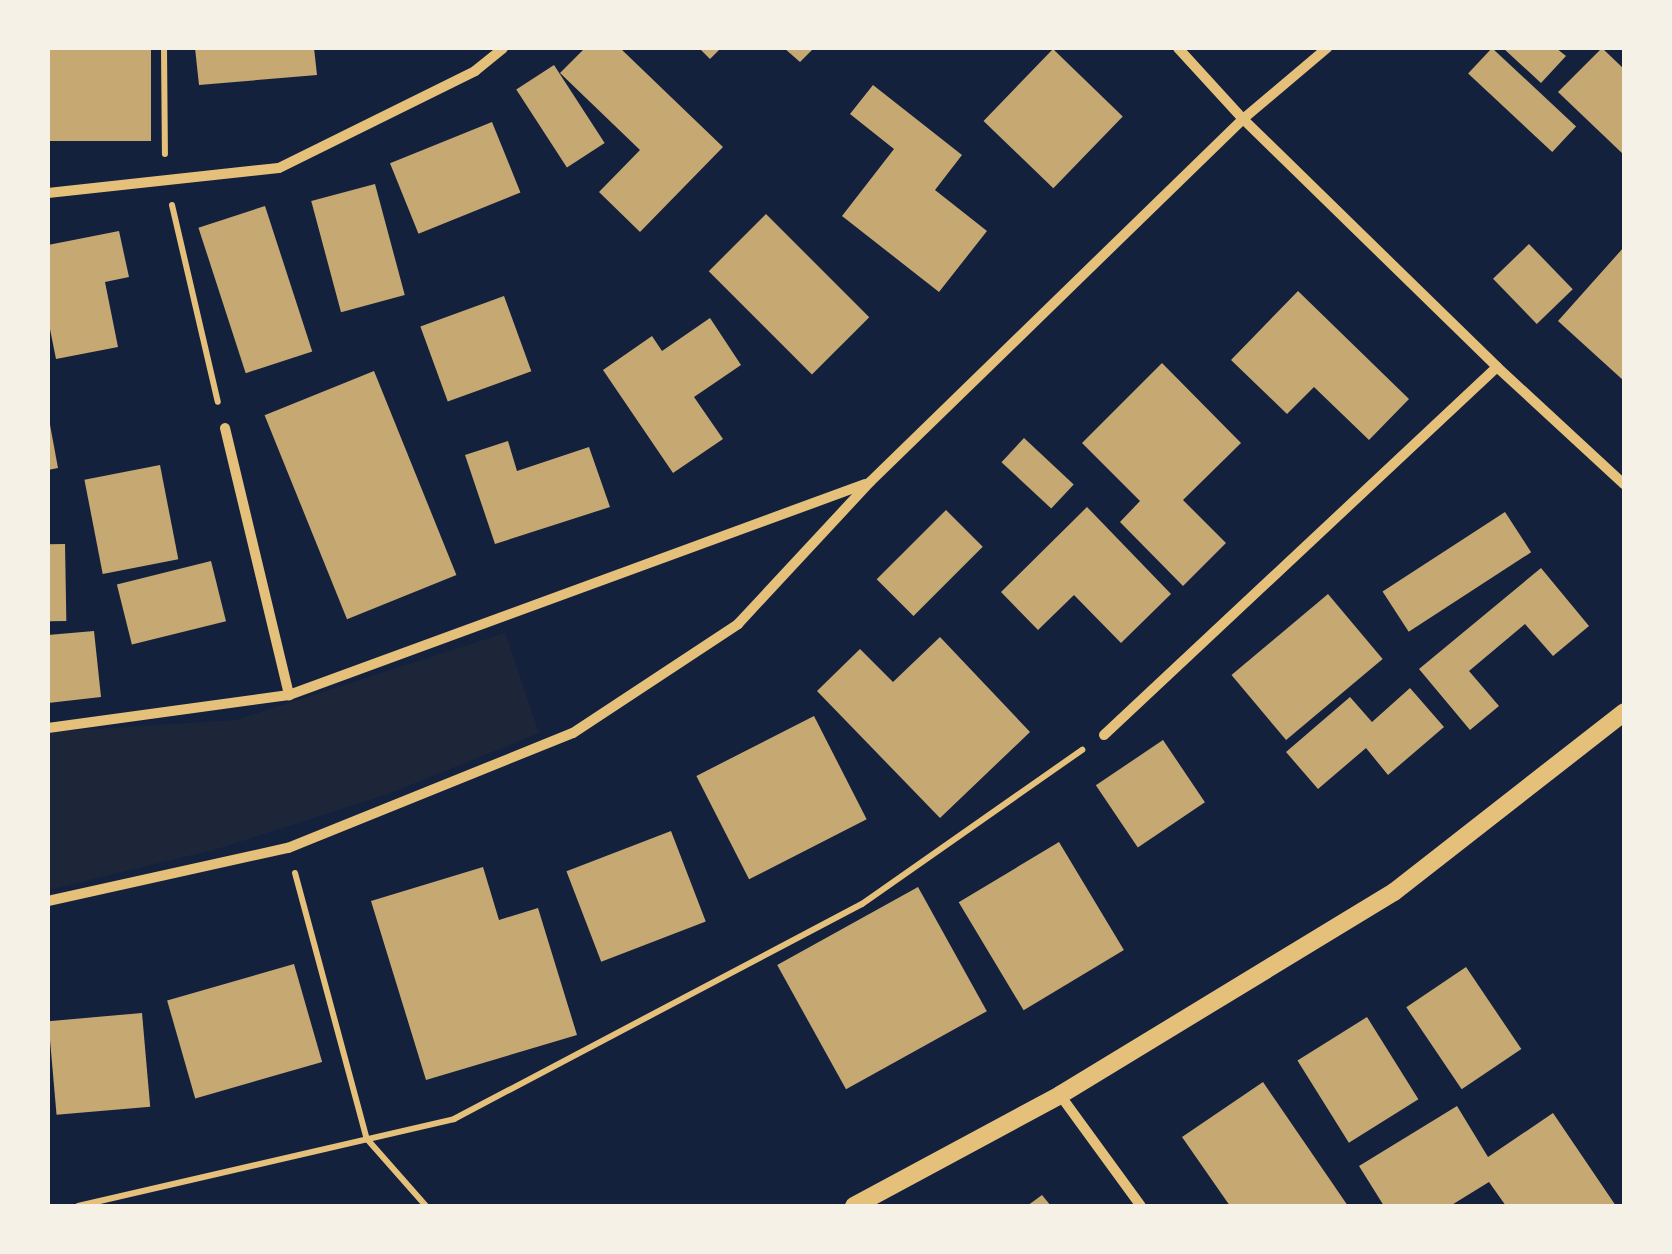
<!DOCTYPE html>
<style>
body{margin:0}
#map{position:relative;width:1672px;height:1254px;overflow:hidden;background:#14213d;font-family:Helvetica,sans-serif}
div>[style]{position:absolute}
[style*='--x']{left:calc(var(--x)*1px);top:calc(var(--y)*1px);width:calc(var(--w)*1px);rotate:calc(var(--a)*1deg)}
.green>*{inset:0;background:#1d2539}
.building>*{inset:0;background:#c6a872;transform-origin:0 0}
.path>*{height:6px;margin:-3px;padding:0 3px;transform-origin:3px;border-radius:3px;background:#e5c07b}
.minor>*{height:10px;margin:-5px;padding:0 5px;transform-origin:5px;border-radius:5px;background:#e5c07b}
.tertiary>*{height:18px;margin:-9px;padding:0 9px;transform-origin:9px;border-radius:9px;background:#e5c07b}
span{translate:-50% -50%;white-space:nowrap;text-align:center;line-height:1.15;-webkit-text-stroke:8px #f6f1e7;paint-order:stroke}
.frame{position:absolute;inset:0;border:50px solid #f6f1e7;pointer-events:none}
</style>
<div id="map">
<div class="green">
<div style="clip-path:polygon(505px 633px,539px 733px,388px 794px,217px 849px,48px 890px,48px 732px,236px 720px)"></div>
</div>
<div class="building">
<div style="left:48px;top:48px;width:103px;height:93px"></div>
<div style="clip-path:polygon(195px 48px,314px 48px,317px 75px,199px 85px)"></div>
<div style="clip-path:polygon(585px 48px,620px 48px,723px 147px,640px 232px,599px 192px,640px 150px,560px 73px)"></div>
<div style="clip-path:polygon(699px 48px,721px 48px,710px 59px)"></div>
<div style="clip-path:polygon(784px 48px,814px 48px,800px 62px)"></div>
<div style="left:1492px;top:48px;width:115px;height:35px;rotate:43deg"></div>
<div style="clip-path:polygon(1503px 48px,1556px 48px,1566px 56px,1541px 83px)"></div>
<div style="clip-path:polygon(1602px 48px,1624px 69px,1624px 155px,1558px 92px)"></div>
<div style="left:1053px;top:49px;width:97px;height:100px;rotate:44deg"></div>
<div style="left:554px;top:65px;width:93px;height:45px;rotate:57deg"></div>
<div style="clip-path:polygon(873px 85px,962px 155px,935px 190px,987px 231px,939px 292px,842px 216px,894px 149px,850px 114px)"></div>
<div style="left:492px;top:122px;width:76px;height:110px;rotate:68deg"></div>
<div style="left:375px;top:184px;width:115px;height:66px;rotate:75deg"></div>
<div style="left:265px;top:206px;width:153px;height:70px;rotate:72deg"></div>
<div style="left:766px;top:214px;width:146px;height:81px;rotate:45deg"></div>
<div style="clip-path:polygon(119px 231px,129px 277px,105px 282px,118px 347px,56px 359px,48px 319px,48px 245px)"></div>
<div style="left:1529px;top:244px;width:63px;height:50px;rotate:46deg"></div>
<div style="clip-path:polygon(1624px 247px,1624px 381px,1558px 321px)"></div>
<div style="clip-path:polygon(1298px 291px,1409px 399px,1369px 440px,1314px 387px,1287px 414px,1231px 360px)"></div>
<div style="left:504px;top:296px;width:80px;height:89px;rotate:70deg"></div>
<div style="clip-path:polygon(710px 318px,741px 365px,694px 397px,723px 439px,673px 473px,603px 370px,652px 336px,662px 351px)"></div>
<div style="clip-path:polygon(1162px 363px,1241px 443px,1183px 500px,1226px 543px,1183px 586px,1120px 522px,1140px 501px,1082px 443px)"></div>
<div style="left:374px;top:371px;width:220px;height:118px;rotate:68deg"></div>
<div style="clip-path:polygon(48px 414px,58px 468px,48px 470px)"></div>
<div style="left:1024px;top:438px;width:68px;height:33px;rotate:43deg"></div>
<div style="clip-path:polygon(508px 441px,517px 471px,589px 447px,610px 507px,495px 544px,465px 455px)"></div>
<div style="left:160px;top:465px;width:96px;height:77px;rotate:79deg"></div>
<div style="clip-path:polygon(1087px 507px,1171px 594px,1121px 643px,1074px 595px,1038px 630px,1001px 592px)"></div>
<div style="left:946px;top:510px;width:52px;height:98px;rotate:45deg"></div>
<div style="left:1505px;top:512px;width:48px;height:146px;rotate:57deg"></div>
<div style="left:65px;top:544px;width:77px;height:17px;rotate:89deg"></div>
<div style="left:211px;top:561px;width:62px;height:97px;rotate:76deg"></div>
<div style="clip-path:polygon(1541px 568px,1589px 626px,1553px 656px,1525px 624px,1469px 671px,1499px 706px,1470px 730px,1419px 669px)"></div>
<div style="left:1328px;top:594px;width:85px;height:126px;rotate:50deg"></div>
<div style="clip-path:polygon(94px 631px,101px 697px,48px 703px,48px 635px)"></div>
<div style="clip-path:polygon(940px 637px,1030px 732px,940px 818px,817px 691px,860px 649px,893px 682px)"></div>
<div style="clip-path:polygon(1410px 688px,1444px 727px,1388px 775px,1366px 748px,1318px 789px,1286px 752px,1350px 697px,1372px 722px)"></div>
<div style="left:814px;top:716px;width:116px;height:132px;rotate:63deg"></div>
<div style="left:1163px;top:740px;width:75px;height:81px;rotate:56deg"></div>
<div style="left:671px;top:831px;width:97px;height:112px;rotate:69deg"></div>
<div style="left:1059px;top:842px;width:126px;height:117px;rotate:59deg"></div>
<div style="clip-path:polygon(483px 867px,499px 920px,538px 908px,577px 1035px,426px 1080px,371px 901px)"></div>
<div style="left:918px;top:887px;width:142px;height:161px;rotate:61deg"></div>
<div style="left:294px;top:964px;width:102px;height:132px;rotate:74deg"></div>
<div style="left:1466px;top:967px;width:99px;height:72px;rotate:56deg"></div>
<div style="left:142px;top:1013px;width:94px;height:94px;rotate:85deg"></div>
<div style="left:1367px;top:1017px;width:97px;height:82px;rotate:58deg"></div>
<div style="clip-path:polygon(1263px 1082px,1348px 1206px,1230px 1206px,1182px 1137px)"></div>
<div style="clip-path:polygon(1457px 1106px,1488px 1157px,1553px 1113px,1616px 1206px,1506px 1206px,1489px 1182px,1450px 1206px,1384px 1206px,1359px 1166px)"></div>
<div style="clip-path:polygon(1042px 1195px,1051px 1206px,1027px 1206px)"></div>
</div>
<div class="path">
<div style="--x:164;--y:48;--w:106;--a:89.5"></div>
<div style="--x:172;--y:205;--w:202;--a:76.9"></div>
<div style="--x:295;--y:873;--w:276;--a:74.9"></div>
<div style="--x:367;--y:1139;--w:89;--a:48.6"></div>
<div style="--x:78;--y:1206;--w:386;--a:-13"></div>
<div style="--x:454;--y:1119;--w:461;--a:-27.8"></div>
<div style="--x:862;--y:904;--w:269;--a:-35"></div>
</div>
<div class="minor">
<div style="--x:1178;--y:48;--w:96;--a:47.5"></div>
<div style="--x:1243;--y:119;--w:355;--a:44.3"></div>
<div style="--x:1497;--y:367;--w:173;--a:42.7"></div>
<div style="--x:48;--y:193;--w:232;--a:-6.2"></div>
<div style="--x:279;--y:168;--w:219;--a:-26.3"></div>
<div style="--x:475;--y:71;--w:36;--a:-39"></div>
<div style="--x:225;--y:428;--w:275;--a:76.5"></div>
<div style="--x:48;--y:728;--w:243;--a:-7.8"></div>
<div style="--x:289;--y:695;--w:613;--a:-20.12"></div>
<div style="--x:1104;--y:735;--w:538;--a:-43.12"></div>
<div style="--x:48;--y:901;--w:246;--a:-12.5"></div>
<div style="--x:288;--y:848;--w:307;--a:-22"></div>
<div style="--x:573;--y:733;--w:198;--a:-33.4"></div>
<div style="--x:738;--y:624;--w:194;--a:-47.1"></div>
<div style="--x:870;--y:482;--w:520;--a:-44.22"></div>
<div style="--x:1243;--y:119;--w:110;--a:-40.2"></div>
<div style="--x:1060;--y:1095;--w:137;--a:53.9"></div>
</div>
<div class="tertiary">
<div style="--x:854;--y:1206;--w:234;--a:-28.3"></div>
<div style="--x:1060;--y:1095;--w:391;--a:-31.3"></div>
<div style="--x:1394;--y:892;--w:292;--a:-38"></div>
</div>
<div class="frame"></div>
</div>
